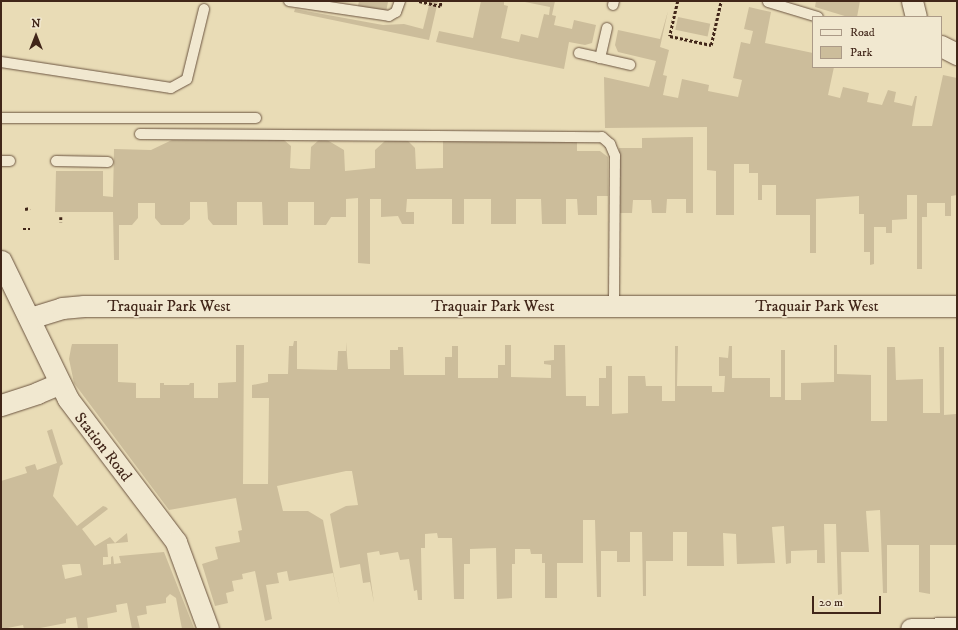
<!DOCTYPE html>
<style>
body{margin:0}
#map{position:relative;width:958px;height:630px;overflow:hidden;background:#e9dcb6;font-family:"IM FELL DW Pica",serif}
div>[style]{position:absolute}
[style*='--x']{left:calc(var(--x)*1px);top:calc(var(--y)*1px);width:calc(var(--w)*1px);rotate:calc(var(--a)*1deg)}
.green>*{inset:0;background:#ccbd9b;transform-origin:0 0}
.path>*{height:2.5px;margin-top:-1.25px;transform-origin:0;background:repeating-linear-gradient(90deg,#412619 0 3px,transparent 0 5px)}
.roads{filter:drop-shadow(0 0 1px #6b5440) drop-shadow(0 0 1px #6b5440)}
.service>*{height:10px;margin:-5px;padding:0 5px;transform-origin:5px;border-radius:5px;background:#f1e8d0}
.minor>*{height:21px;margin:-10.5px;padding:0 10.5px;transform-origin:10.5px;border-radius:10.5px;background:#f1e8d0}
span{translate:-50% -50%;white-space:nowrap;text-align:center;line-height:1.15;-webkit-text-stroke:3.5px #f1e8d0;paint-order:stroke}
.street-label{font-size:16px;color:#412619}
.frame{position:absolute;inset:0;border:2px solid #412619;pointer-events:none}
.legend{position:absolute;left:812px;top:16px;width:130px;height:52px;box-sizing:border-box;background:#f1e8d0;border:1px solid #ab9a87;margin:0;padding:5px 7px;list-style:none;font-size:12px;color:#412619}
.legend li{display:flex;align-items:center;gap:8px;height:20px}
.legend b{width:20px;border:1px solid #ab9a87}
.north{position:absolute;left:16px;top:16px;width:40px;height:40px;-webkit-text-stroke:3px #f1e8d0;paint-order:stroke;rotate:0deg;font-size:11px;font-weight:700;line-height:16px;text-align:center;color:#412619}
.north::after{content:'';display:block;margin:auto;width:14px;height:18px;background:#412619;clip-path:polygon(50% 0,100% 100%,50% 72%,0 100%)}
.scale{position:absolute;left:812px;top:596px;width:69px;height:18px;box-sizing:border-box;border:2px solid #412619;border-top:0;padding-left:5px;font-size:12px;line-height:14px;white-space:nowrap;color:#412619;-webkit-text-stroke:3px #f1e8d0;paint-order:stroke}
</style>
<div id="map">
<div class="green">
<div style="clip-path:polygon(359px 1px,388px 2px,386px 12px,358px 6px)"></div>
<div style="clip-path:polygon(430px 1px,438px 1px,429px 40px,294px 12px,295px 9px,383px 25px,404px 24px,423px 29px)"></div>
<div style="clip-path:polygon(481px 1px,504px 1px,504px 5px,508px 6px,501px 38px,519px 42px,521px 34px,538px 38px,544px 14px,549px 15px,550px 7px,520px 1px,555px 1px,552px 15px,556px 16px,554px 25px,572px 29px,574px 20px,596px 25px,592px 43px,585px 45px,569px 42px,564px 69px,436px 42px,439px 31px,473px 38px)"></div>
<div style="clip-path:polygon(816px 1px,860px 1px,857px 17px,848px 17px,815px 7px)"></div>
<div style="clip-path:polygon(749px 7px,771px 12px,765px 43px,813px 53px,813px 67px,834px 67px,828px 95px,840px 98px,843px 87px,869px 93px,867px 102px,882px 105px,888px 90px,896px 92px,894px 102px,912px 106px,915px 96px,917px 96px,912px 126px,932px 126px,943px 75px,957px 78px,957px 195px,951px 196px,951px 216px,945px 216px,945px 203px,927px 203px,927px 217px,922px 217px,922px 269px,917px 269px,917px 195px,907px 195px,907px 219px,892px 220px,892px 233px,886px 233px,886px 227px,874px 227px,874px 264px,870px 265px,870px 252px,864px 252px,864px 214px,859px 214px,859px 196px,816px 199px,816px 253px,810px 253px,810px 215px,776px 215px,776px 185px,762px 185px,762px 200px,758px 200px,758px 173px,749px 173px,749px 164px,734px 164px,734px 215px,716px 215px,716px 171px,707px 170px,707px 127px,605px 128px,604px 77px,649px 87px,656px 61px,618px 52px,615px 45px,618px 30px,660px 39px,668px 11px,660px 47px,669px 50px,663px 75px,667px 76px,663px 95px,678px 98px,682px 79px,709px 85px,708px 91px,738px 97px,742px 80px,733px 78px,741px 42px,750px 44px,753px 31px,744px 29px)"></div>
<div style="left:678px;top:17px;width:33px;height:13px;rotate:12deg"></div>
<div style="clip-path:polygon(693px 137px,693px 213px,686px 213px,686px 199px,667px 199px,666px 213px,652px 213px,651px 200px,633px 200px,632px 213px,619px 213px,619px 148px,642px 148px,642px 138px)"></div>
<div style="clip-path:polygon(172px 140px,284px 140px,291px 146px,290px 168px,301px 169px,310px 169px,311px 147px,319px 140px,327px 140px,344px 150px,345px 171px,375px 168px,375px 150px,386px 140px,407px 140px,415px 148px,416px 169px,443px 168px,443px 140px,577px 141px,577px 151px,600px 151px,608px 157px,608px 196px,597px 196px,597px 215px,578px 215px,577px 199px,566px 199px,566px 224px,542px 224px,541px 199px,516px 199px,516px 224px,491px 224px,491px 199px,464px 199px,464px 224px,452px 224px,452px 199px,407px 199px,406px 212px,414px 212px,414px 224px,402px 224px,398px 216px,381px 217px,381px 199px,370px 199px,370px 264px,358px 263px,358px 198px,346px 199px,346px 217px,331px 217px,326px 225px,314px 225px,314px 202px,288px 202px,288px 225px,263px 225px,262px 202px,237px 202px,237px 225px,213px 225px,208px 219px,207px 202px,190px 202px,190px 219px,183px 225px,161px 225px,155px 218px,155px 203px,138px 203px,138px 218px,132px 225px,119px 225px,119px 260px,114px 260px,113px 212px,55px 212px,56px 171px,103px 171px,103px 196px,113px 197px,114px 149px,151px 150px)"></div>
<div style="clip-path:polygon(294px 341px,297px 341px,297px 369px,337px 370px,338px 351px,346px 351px,346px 342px,348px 369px,390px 369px,390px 350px,398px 350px,398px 347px,403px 347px,404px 375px,445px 375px,445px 357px,452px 357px,452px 346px,458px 346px,458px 378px,498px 378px,498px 365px,505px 365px,505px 345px,511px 345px,511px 377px,551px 378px,551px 365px,544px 364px,544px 361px,554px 360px,554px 345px,565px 345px,566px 396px,586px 396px,586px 406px,599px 406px,599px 378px,606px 378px,606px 366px,612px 366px,612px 414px,628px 413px,628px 376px,645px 376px,646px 386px,662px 386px,662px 401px,675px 401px,675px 346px,678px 346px,677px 386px,712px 386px,712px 392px,724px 392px,725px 376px,719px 376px,719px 357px,728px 358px,729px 346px,732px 346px,732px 378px,770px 378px,770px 397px,781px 397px,781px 350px,785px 350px,785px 400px,801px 400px,801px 383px,834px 382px,834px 345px,837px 345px,837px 374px,871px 375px,871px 421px,887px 421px,887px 347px,895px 347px,896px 380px,923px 379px,923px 413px,940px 413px,939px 347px,944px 347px,944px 415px,956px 414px,957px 382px,957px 545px,930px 545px,930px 594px,919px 592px,919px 545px,887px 545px,887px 593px,883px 593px,880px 510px,866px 511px,869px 552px,841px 552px,842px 594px,838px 595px,836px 524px,824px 524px,825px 563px,817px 563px,817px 550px,791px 551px,791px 563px,786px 564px,784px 526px,772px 527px,775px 563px,737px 564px,736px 534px,723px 533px,724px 566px,687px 566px,687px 532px,673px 532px,673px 561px,646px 561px,646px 596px,643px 596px,642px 532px,630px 532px,630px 562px,617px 562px,617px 551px,601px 551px,601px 597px,597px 597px,595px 520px,583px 520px,583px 563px,557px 563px,557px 598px,545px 598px,545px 563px,542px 563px,542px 554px,531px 554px,530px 549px,515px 549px,515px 564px,512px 564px,512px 598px,497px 599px,496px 548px,470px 549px,470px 564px,464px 564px,464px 599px,454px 599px,452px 538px,438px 538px,437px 533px,425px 534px,425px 548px,421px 548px,422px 600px,418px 600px,417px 590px,414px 591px,409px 559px,400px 560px,398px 552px,380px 555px,379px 551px,367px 553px,374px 603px,370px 582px,363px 583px,360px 564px,340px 568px,330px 514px,346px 506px,358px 505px,352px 471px,346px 471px,277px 486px,283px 511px,308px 511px,323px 520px,340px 607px,333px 573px,289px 581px,287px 571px,277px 573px,279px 583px,266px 585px,272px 619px,265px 621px,255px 571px,242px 574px,243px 579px,232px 581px,234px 591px,226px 593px,228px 603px,215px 606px,202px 564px,218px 559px,215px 547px,240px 542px,238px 531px,242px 530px,236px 498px,169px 510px,74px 383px,69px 359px,71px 348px,72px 344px,118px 344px,118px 382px,136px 383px,136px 398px,160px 398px,160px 383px,164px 383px,164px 385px,189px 385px,190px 383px,194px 383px,194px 398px,218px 398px,218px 383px,236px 382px,236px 345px,244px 345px,243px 484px,268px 484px,269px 398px,252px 398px,252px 385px,268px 382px,268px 374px,288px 374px,289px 346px,293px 346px)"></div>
<div style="clip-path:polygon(evenodd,52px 429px,63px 464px,60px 466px,53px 496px,77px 526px,103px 506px,106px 507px,108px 509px,82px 529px,95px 546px,110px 537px,115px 543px,127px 533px,128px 542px,107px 544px,108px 557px,103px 557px,103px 565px,111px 564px,111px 557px,113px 556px,114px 564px,121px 563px,119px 556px,164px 552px,194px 628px,182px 629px,176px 598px,170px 594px,166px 598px,166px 603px,146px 606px,147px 614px,137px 616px,140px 629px,132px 629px,127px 603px,116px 605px,117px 612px,87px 618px,88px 629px,78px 629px,76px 617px,66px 619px,66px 623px,35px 629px,24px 629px,23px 625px,2px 629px,1px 481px,27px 473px,25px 467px,35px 464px,37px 470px,57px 463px,47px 431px,52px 429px,70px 564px,80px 564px,82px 575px,65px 579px,62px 565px,70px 564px)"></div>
</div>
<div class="path">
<div style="--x:419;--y:1;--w:22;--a:13"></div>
<div style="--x:440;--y:6;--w:5;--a:-79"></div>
<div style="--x:678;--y:1;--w:36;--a:103"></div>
<div style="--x:670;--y:36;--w:42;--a:12.4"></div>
<div style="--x:711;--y:45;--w:45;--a:-77.2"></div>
<div style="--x:25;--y:209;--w:5;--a:-11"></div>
<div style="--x:61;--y:217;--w:5;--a:90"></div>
<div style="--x:23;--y:229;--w:7;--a:0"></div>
</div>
<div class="roads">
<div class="service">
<div style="--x:289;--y:1;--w:101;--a:8.5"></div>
<div style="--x:389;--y:16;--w:8;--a:-30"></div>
<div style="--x:396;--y:12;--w:12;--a:-70"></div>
<div style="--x:768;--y:2;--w:52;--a:16.7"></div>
<div style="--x:613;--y:5;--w:4;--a:-76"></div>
<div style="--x:607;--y:28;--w:31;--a:103"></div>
<div style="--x:600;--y:58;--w:31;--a:13"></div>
<div style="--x:579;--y:53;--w:22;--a:13"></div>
<div style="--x:1;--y:62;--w:172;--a:8.7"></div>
<div style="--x:171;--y:88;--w:18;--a:-29"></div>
<div style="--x:187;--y:79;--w:72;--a:-76.3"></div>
<div style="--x:1;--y:118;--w:255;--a:0"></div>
<div style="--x:140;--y:134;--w:462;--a:0.4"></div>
<div style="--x:602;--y:137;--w:11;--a:41"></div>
<div style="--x:610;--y:144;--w:13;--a:67"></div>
<div style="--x:615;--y:156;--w:150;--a:90.4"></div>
<div style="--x:1;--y:161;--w:9;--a:0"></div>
<div style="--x:56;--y:161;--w:52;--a:1.1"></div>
</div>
<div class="minor">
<div style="--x:912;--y:1;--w:16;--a:76"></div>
<div style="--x:941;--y:46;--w:18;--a:27"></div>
<div style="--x:1;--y:261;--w:153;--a:64.1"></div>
<div style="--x:68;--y:399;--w:179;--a:52.9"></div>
<div style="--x:176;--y:542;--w:93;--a:69.8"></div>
<div style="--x:30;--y:318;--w:34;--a:-17"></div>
<div style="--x:62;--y:308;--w:22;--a:-5"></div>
<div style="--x:84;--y:306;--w:873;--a:0"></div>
<div style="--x:1;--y:405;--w:38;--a:-18"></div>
<div style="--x:37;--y:393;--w:25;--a:-23"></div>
<div style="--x:911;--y:629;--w:46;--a:-1.2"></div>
</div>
</div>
<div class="street-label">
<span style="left:169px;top:306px">Traquair Park West</span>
<span style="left:493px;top:306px">Traquair Park West</span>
<span style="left:817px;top:306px">Traquair Park West</span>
<span style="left:103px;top:447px;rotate:52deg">Station Road</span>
</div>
<div class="frame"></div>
<ul class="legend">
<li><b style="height:5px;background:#f1e8d0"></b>Road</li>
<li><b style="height:11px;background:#ccbd9b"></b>Park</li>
</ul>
<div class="north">N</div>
<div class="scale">20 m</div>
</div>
